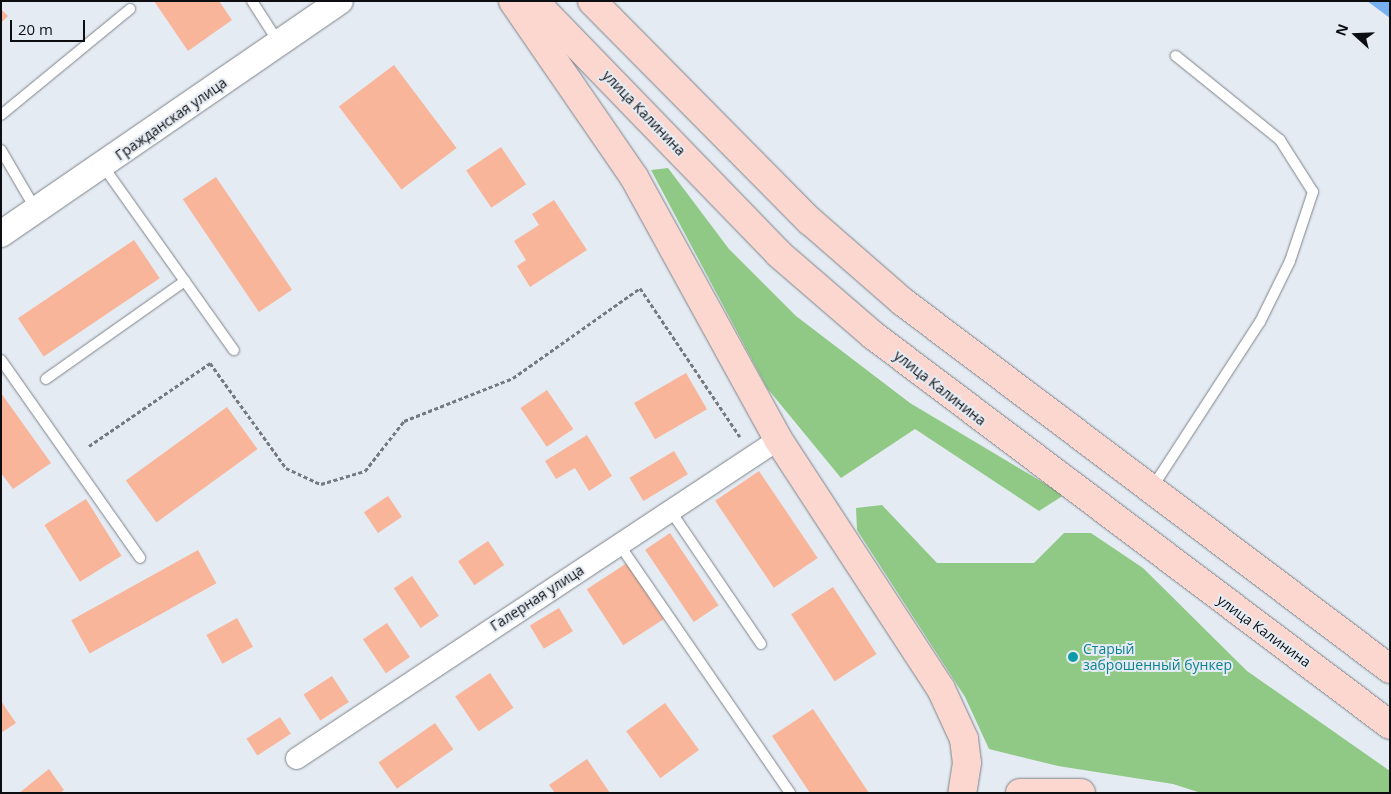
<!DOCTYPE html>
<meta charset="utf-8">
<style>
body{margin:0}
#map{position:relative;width:1391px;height:794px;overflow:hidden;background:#e5ebf3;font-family:"Open Sans",sans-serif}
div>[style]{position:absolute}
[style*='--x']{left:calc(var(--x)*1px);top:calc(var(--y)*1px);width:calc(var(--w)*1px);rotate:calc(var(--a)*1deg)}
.forest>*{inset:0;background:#90c985}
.water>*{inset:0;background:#77b0f0}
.building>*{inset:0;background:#f9b599;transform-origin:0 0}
.path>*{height:3px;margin-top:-1.5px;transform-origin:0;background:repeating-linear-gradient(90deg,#767a7f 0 4px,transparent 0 6.5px)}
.roads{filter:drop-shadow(0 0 1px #7e838a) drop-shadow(0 0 1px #7e838a)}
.service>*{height:10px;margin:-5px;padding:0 5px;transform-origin:5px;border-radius:5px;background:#fff}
.minor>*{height:21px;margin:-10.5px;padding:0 10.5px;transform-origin:10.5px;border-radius:10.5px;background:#fff}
.tertiary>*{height:26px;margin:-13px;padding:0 13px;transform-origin:13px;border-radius:13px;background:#fff}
.primary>*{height:28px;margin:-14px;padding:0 14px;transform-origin:14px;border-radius:14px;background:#fbd7cf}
.dots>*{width:14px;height:14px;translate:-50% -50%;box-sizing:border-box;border:2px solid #e5ebf3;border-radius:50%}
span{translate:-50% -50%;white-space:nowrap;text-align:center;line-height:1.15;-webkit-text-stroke:4px #e5ebf3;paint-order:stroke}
.street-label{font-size:14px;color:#0c0e11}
.culture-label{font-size:14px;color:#0d838f}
.left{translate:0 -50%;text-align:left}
.frame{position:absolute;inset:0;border:2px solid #0c0e11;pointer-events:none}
.north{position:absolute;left:1331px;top:10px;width:50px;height:50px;-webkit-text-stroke:4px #e5ebf3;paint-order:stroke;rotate:290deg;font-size:14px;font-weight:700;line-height:20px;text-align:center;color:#0c0e11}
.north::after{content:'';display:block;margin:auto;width:18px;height:22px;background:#0c0e11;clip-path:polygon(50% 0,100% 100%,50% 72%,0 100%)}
.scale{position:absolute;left:10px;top:20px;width:75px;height:22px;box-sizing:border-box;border:2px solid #0c0e11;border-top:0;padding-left:6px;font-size:15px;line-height:18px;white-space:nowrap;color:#0c0e11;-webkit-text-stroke:4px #e5ebf3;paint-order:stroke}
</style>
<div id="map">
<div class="forest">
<div style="clip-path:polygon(668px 168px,729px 249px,796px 316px,910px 403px,1064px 495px,1039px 511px,915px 429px,841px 478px,767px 388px,651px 170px)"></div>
<div style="clip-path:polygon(882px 505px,937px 563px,1034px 563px,1064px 533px,1091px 533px,1143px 568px,1247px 671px,1390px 771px,1390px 793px,1201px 793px,1173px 784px,1058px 766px,989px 749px,965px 697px,857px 530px,856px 508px)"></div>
</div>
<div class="water">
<div style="clip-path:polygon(1367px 1px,1390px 1px,1390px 18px)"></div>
</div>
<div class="building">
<div style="clip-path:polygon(154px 1px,219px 1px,232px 20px,188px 51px)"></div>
<div style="clip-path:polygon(1px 9px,8px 16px,1px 23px)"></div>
<div style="left:394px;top:65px;width:104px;height:69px;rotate:53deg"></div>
<div style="left:501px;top:147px;width:45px;height:42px;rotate:56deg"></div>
<div style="left:216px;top:177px;width:136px;height:40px;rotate:56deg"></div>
<div style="clip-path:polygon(554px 200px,587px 250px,530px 287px,517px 266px,526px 260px,514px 241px,539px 225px,532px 214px)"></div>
<div style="left:134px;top:240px;width:46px;height:140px;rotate:56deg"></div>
<div style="left:686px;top:373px;width:42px;height:60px;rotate:60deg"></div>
<div style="left:547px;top:390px;width:47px;height:32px;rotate:56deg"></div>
<div style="clip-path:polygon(1px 393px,51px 463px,13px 489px,1px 473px)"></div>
<div style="left:227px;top:407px;width:52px;height:125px;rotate:54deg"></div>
<div style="clip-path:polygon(587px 435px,612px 476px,589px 491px,575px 468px,556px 479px,545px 461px)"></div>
<div style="left:674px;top:451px;width:27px;height:52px;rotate:59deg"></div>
<div style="left:759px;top:471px;width:105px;height:53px;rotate:56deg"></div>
<div style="left:388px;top:496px;width:25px;height:29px;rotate:56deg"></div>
<div style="left:86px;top:499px;width:67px;height:49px;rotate:58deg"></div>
<div style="left:670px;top:533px;width:87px;height:30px;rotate:56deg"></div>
<div style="left:488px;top:541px;width:29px;height:36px;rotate:56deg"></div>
<div style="left:198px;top:550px;width:38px;height:145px;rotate:61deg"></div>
<div style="left:627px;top:563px;width:67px;height:48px;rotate:57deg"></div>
<div style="left:412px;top:576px;width:48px;height:22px;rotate:56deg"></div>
<div style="left:833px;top:587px;width:80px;height:50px;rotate:57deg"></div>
<div style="left:559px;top:608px;width:27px;height:34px;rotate:59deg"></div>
<div style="left:237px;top:618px;width:33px;height:35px;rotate:61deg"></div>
<div style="left:387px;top:623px;width:41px;height:29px;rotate:56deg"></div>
<div style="left:490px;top:673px;width:42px;height:42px;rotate:56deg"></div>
<div style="left:332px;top:676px;width:31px;height:34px;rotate:57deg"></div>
<div style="clip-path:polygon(1px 701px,16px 723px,1px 733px)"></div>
<div style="left:665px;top:703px;width:58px;height:48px;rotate:54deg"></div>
<div style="clip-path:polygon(813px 709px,869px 793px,810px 793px,772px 736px)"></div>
<div style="left:280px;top:717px;width:20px;height:40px;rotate:57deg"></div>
<div style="left:435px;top:723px;width:32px;height:69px;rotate:55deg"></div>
<div style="clip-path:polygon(587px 759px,610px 793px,555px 793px,549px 785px)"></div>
<div style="clip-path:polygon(49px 769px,64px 790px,60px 793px,19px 793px)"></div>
</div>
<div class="path">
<div style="--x:89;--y:446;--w:147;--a:-34.4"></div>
<div style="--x:210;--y:363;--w:130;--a:54.1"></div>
<div style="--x:286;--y:468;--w:38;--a:25"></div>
<div style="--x:321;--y:484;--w:46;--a:-16.5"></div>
<div style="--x:365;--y:471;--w:63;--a:-52"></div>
<div style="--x:404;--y:421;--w:117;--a:-21.5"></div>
<div style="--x:513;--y:378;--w:156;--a:-35.3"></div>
<div style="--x:640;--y:288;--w:179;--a:56.1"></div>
</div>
<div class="roads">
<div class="service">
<div style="--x:252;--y:1;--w:50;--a:57.3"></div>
<div style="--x:1;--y:115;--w:167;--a:-39.4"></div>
<div style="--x:1;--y:150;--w:69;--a:59.7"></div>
<div style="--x:103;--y:166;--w:226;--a:54.6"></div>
<div style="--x:1;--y:360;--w:242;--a:54.9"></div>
<div style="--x:46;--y:379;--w:170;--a:-35.2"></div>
<div style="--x:1152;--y:488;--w:198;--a:-57"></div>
<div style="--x:1260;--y:322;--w:68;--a:-63.8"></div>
<div style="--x:1290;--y:261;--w:73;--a:-71.6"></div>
<div style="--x:1313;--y:192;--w:62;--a:-122.4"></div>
<div style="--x:1280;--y:140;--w:134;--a:-141.1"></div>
<div style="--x:670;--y:510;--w:162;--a:55.8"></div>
<div style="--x:619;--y:544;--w:302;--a:55.5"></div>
</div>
<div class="minor">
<div style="--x:296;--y:758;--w:578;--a:-33.5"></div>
</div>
<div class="tertiary">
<div style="--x:1;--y:234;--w:411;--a:-34.5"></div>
</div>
<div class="primary">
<div style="--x:513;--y:1;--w:214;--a:55.5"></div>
<div style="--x:634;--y:177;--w:299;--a:61.2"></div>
<div style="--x:778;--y:439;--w:298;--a:56.9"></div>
<div style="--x:941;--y:689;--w:55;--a:65.3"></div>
<div style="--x:964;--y:739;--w:24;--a:83"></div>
<div style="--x:967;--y:763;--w:30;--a:99"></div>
<div style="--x:534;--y:1;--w:352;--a:45.9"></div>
<div style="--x:779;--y:254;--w:125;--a:40.8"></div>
<div style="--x:874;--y:336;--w:646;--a:37.01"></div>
<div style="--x:592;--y:1;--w:310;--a:45.3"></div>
<div style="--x:810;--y:221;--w:123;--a:41.1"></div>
<div style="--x:903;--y:302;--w:610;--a:37"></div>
<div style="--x:1020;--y:793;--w:61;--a:0"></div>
</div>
</div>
<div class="dots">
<div style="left:1073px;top:657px;background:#0f9aa8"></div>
</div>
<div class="street-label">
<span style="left:644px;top:113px;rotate:46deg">улица Калинина</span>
<span style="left:171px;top:119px;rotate:-35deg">Гражданская улица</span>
<span style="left:940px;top:388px;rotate:38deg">улица Калинина</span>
<span style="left:537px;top:598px;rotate:-33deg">Галерная улица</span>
<span style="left:1264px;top:631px;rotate:36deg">улица Калинина</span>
</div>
<div class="culture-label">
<span class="left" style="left:1083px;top:657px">Старый<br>заброшенный бункер</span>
</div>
<div class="frame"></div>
<div class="north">N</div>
<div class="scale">20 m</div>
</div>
